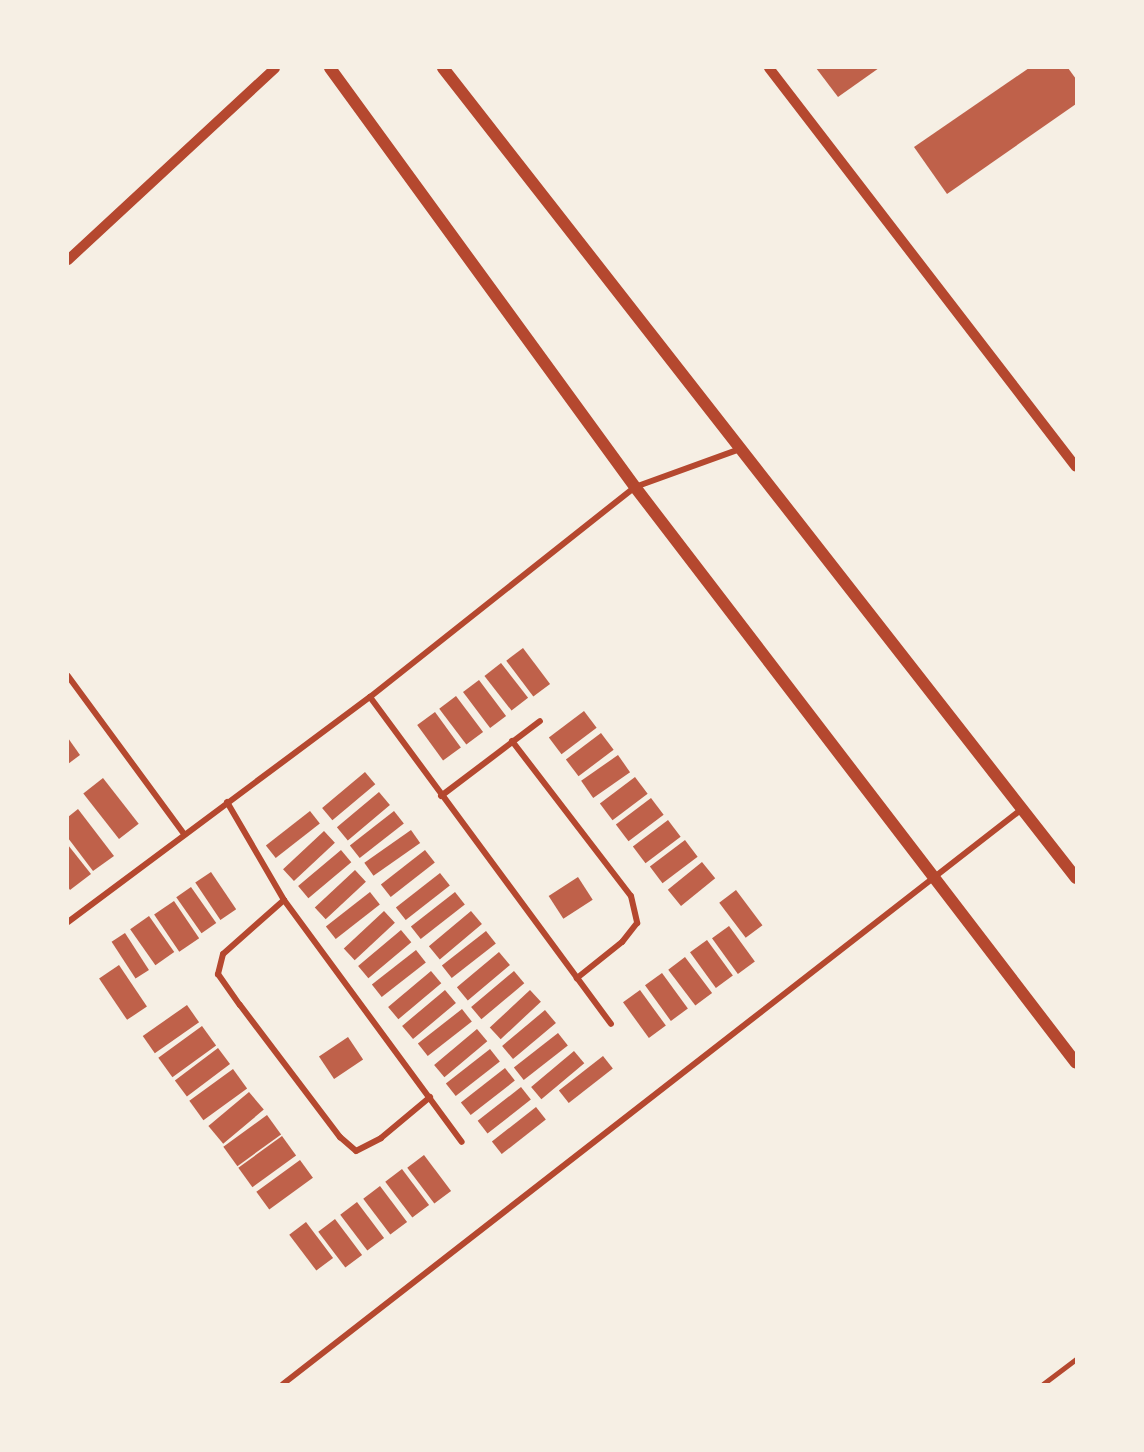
<!DOCTYPE html>
<style>
body{margin:0}
#map{position:relative;width:1144px;height:1452px;overflow:hidden;background:#f6efe4;font-family:Signika,sans-serif}
div>[style]{position:absolute}
[style*='--x']{left:calc(var(--x)*1px);top:calc(var(--y)*1px);width:calc(var(--w)*1px);rotate:calc(var(--a)*1deg)}
.building>*{inset:0;background:#bf614a;transform-origin:0 0}
.service>*{height:4.5px;margin:-2.25px;padding:0 2.25px;transform-origin:2.25px;border-radius:2.25px;background:#b5482f}
.minor>*{height:6px;margin:-3px;padding:0 3px;transform-origin:3px;border-radius:3px;background:#b5482f}
.tertiary>*{height:10px;margin:-5px;padding:0 5px;transform-origin:5px;border-radius:5px;background:#b5482f}
.secondary>*{height:12px;margin:-6px;padding:0 6px;transform-origin:6px;border-radius:6px;background:#b5482f}
span{translate:-50% -50%;white-space:nowrap;text-align:center;line-height:1.15;-webkit-text-stroke:4.5px #f6efe4;paint-order:stroke}
.frame{position:absolute;inset:0;border:69px solid #f6efe4;pointer-events:none}
</style>
<div id="map">
<div class="building">
<div style="clip-path:polygon(816px 68px,879px 68px,838px 97px)"></div>
<div style="clip-path:polygon(1029px 68px,1068px 68px,1076px 79px,1076px 104px,947px 194px,914px 147px)"></div>
<div style="left:523px;top:648px;width:45px;height:21px;rotate:53deg"></div>
<div style="left:501px;top:663px;width:44px;height:21px;rotate:52deg"></div>
<div style="left:479px;top:680px;width:45px;height:20px;rotate:53deg"></div>
<div style="left:456px;top:696px;width:45px;height:21px;rotate:53deg"></div>
<div style="left:584px;top:711px;width:21px;height:44px;rotate:53deg"></div>
<div style="left:435px;top:712px;width:44px;height:22px;rotate:54deg"></div>
<div style="left:601px;top:733px;width:21px;height:44px;rotate:53deg"></div>
<div style="clip-path:polygon(68px 738px,80px 755px,68px 764px)"></div>
<div style="left:618px;top:755px;width:21px;height:45px;rotate:55deg"></div>
<div style="left:365px;top:772px;width:16px;height:56px;rotate:50deg"></div>
<div style="left:635px;top:777px;width:21px;height:44px;rotate:53deg"></div>
<div style="left:103px;top:778px;width:58px;height:25px;rotate:52deg"></div>
<div style="left:379px;top:792px;width:17px;height:55px;rotate:50deg"></div>
<div style="left:651px;top:798px;width:21px;height:44px;rotate:53deg"></div>
<div style="clip-path:polygon(78px 809px,114px 856px,93px 871px,68px 838px,68px 817px)"></div>
<div style="left:310px;top:811px;width:16px;height:56px;rotate:52deg"></div>
<div style="left:394px;top:811px;width:16px;height:56px;rotate:52deg"></div>
<div style="left:668px;top:820px;width:21px;height:44px;rotate:53deg"></div>
<div style="left:411px;top:830px;width:16px;height:57px;rotate:55deg"></div>
<div style="left:324px;top:831px;width:16px;height:56px;rotate:47deg"></div>
<div style="left:685px;top:840px;width:21px;height:44px;rotate:53deg"></div>
<div style="clip-path:polygon(68px 845px,91px 874px,70px 890px,68px 887px)"></div>
<div style="left:341px;top:850px;width:16px;height:56px;rotate:50deg"></div>
<div style="left:425px;top:850px;width:16px;height:56px;rotate:52deg"></div>
<div style="left:702px;top:862px;width:21px;height:44px;rotate:51deg"></div>
<div style="left:355px;top:870px;width:16px;height:55px;rotate:47deg"></div>
<div style="left:211px;top:872px;width:45px;height:19px;rotate:56deg"></div>
<div style="left:440px;top:873px;width:16px;height:56px;rotate:52deg"></div>
<div style="left:578px;top:877px;width:27px;height:35px;rotate:57deg"></div>
<div style="left:191px;top:887px;width:44px;height:18px;rotate:55deg"></div>
<div style="left:736px;top:890px;width:44px;height:21px;rotate:53deg"></div>
<div style="left:370px;top:892px;width:16px;height:56px;rotate:52deg"></div>
<div style="left:455px;top:892px;width:16px;height:56px;rotate:52deg"></div>
<div style="left:174px;top:901px;width:45px;height:24px;rotate:56deg"></div>
<div style="left:384px;top:911px;width:16px;height:55px;rotate:47deg"></div>
<div style="left:471px;top:911px;width:17px;height:55px;rotate:50deg"></div>
<div style="left:149px;top:916px;width:44px;height:23px;rotate:55deg"></div>
<div style="left:729px;top:926px;width:44px;height:21px;rotate:54deg"></div>
<div style="left:401px;top:930px;width:16px;height:56px;rotate:50deg"></div>
<div style="left:486px;top:931px;width:16px;height:56px;rotate:52deg"></div>
<div style="left:125px;top:933px;width:44px;height:16px;rotate:57deg"></div>
<div style="left:707px;top:940px;width:44px;height:21px;rotate:54deg"></div>
<div style="left:416px;top:950px;width:16px;height:56px;rotate:52deg"></div>
<div style="left:499px;top:952px;width:17px;height:55px;rotate:50deg"></div>
<div style="left:685px;top:957px;width:45px;height:21px;rotate:53deg"></div>
<div style="left:119px;top:965px;width:50px;height:24px;rotate:56deg"></div>
<div style="left:431px;top:971px;width:16px;height:56px;rotate:50deg"></div>
<div style="left:514px;top:971px;width:16px;height:56px;rotate:50deg"></div>
<div style="left:662px;top:973px;width:44px;height:21px;rotate:54deg"></div>
<div style="left:445px;top:990px;width:17px;height:56px;rotate:50deg"></div>
<div style="left:530px;top:990px;width:16px;height:55px;rotate:47deg"></div>
<div style="left:640px;top:990px;width:44px;height:21px;rotate:54deg"></div>
<div style="left:187px;top:1005px;width:21px;height:54px;rotate:55deg"></div>
<div style="left:462px;top:1009px;width:16px;height:56px;rotate:52deg"></div>
<div style="left:545px;top:1010px;width:17px;height:56px;rotate:50deg"></div>
<div style="left:202px;top:1026px;width:24px;height:54px;rotate:54deg"></div>
<div style="left:477px;top:1029px;width:16px;height:56px;rotate:50deg"></div>
<div style="left:558px;top:1033px;width:16px;height:56px;rotate:52deg"></div>
<div style="left:348px;top:1037px;width:27px;height:35px;rotate:56deg"></div>
<div style="left:218px;top:1048px;width:20px;height:54px;rotate:53deg"></div>
<div style="left:490px;top:1049px;width:16px;height:56px;rotate:52deg"></div>
<div style="left:574px;top:1051px;width:16px;height:56px;rotate:50deg"></div>
<div style="left:603px;top:1056px;width:16px;height:56px;rotate:52deg"></div>
<div style="left:505px;top:1068px;width:16px;height:56px;rotate:52deg"></div>
<div style="left:233px;top:1069px;width:24px;height:54px;rotate:54deg"></div>
<div style="left:521px;top:1087px;width:16px;height:55px;rotate:52deg"></div>
<div style="left:249px;top:1092px;width:23px;height:53px;rotate:50deg"></div>
<div style="left:536px;top:1107px;width:16px;height:56px;rotate:52deg"></div>
<div style="left:267px;top:1115px;width:24px;height:54px;rotate:54deg"></div>
<div style="left:282px;top:1136px;width:24px;height:54px;rotate:54deg"></div>
<div style="left:424px;top:1155px;width:45px;height:21px;rotate:53deg"></div>
<div style="left:300px;top:1160px;width:22px;height:54px;rotate:54deg"></div>
<div style="left:402px;top:1169px;width:45px;height:21px;rotate:53deg"></div>
<div style="left:380px;top:1186px;width:45px;height:21px;rotate:53deg"></div>
<div style="left:357px;top:1202px;width:45px;height:21px;rotate:53deg"></div>
<div style="left:335px;top:1219px;width:45px;height:21px;rotate:53deg"></div>
<div style="left:306px;top:1222px;width:45px;height:21px;rotate:53deg"></div>
</div>
<div class="service">
<div style="--x:1043;--y:1384;--w:41;--a:-37.1"></div>
</div>
<div class="minor">
<div style="--x:68;--y:676;--w:196;--a:53.7"></div>
<div style="--x:370;--y:697;--w:406;--a:53.6"></div>
<div style="--x:512;--y:741;--w:195;--a:52.5"></div>
<div style="--x:631;--y:896;--w:28;--a:77"></div>
<div style="--x:637;--y:923;--w:24;--a:128"></div>
<div style="--x:622;--y:942;--w:58;--a:141.3"></div>
<div style="--x:441;--y:796;--w:124;--a:-37.1"></div>
<div style="--x:227;--y:802;--w:113;--a:59.8"></div>
<div style="--x:284;--y:900;--w:300;--a:53.7"></div>
<div style="--x:284;--y:900;--w:81;--a:138.5"></div>
<div style="--x:223;--y:954;--w:21;--a:104"></div>
<div style="--x:218;--y:974;--w:38;--a:55"></div>
<div style="--x:240;--y:1005;--w:166;--a:52.9"></div>
<div style="--x:340;--y:1137;--w:21;--a:41"></div>
<div style="--x:356;--y:1151;--w:28;--a:-27"></div>
<div style="--x:381;--y:1138;--w:64;--a:-39.9"></div>
<div style="--x:68;--y:922;--w:377;--a:-36.7"></div>
<div style="--x:370;--y:697;--w:338;--a:-38.4"></div>
<div style="--x:635;--y:487;--w:112;--a:-19.9"></div>
<div style="--x:283;--y:1384;--w:936;--a:-37.89"></div>
</div>
<div class="tertiary">
<div style="--x:769;--y:68;--w:503;--a:52.42"></div>
<div style="--x:68;--y:260;--w:282;--a:-42.8"></div>
</div>
<div class="secondary">
<div style="--x:330;--y:68;--w:518;--a:53.95"></div>
<div style="--x:635;--y:487;--w:725;--a:52.56"></div>
<div style="--x:443;--y:68;--w:1028;--a:51.99"></div>
</div>
<div class="frame"></div>
</div>
